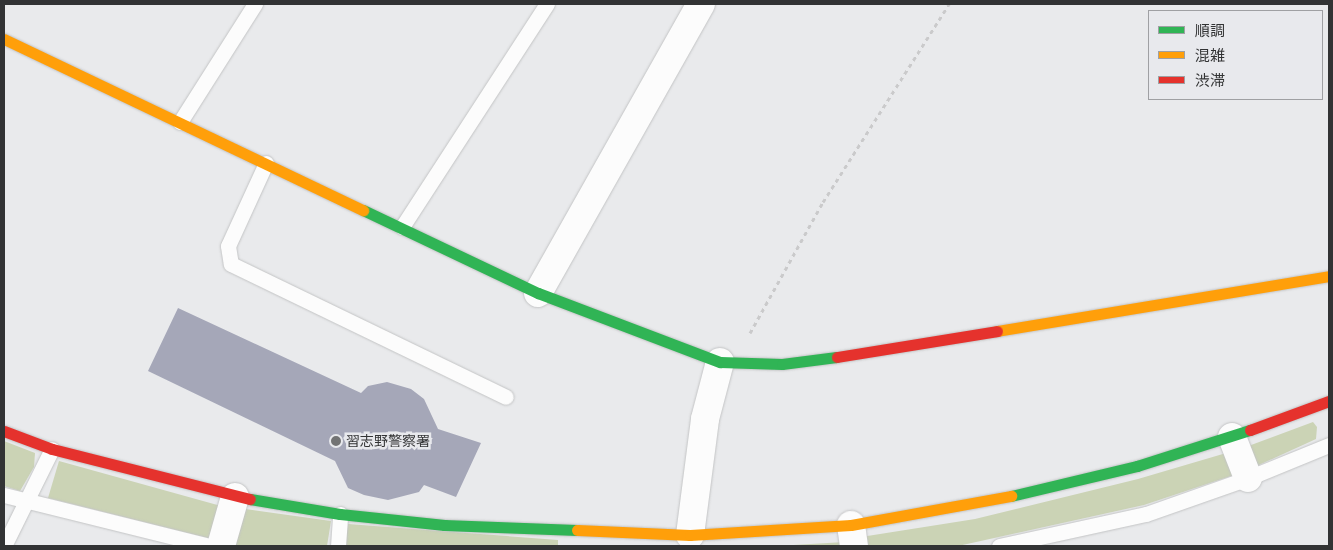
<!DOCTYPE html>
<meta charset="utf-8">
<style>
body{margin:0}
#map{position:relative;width:1333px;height:550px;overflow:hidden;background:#e9eaec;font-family:Inter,"Noto Sans JP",sans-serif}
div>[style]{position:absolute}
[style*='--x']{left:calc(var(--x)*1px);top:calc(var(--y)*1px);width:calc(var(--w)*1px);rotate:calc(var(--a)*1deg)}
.green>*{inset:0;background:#cbd3b5}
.building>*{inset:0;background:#a5a7b8}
.path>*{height:3px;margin-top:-1.5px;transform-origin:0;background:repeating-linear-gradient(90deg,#cacacb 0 4px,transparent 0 8px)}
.roads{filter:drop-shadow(0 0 1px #c3c4c5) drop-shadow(0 0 1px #c3c4c5)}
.lane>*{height:15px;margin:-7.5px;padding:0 7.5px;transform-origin:7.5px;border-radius:7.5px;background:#fcfcfc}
.street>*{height:28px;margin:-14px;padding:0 14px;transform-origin:14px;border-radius:14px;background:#fcfcfc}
.fast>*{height:11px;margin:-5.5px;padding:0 5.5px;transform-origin:5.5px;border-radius:5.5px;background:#30b455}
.slow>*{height:11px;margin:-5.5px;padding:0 5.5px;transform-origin:5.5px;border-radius:5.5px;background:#ff9f0a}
.jam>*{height:11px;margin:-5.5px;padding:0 5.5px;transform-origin:5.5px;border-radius:5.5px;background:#e5322d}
.dots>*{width:14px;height:14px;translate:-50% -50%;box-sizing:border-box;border:2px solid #e8e9ed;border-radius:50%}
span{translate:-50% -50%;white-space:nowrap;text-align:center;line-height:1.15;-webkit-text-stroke:5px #e8e9ed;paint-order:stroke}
.poi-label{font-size:14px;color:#323334}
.left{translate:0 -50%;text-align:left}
.frame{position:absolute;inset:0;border:5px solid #323334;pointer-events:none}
.legend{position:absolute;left:1148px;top:10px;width:175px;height:90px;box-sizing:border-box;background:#e8e9ed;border:1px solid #9fa0a3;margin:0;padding:6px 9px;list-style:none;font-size:15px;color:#323334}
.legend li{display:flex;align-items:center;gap:10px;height:25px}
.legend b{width:25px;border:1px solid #9fa0a3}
</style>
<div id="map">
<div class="green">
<div style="clip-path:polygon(1313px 422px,1317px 427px,1316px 439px,1250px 469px,1243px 448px)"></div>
<div style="clip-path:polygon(4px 441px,35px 453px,34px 467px,20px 491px,4px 486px)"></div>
<div style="clip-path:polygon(1233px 451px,1240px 473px,1144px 505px,958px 546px,863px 546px,861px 537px,975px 519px,1138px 479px)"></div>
<div style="clip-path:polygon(59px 461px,221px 506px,213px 534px,208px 538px,48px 498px)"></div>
<div style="clip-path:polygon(238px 508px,331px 521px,327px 546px,235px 545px)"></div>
<div style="clip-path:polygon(348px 524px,558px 540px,558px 546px,344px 546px)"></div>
<div style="clip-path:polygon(845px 542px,845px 546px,776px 546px)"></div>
</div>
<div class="building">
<div style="clip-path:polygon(178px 308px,361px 393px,368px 386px,387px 382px,411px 389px,424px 399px,438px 429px,481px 443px,456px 497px,424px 485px,419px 492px,388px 500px,364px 495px,348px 488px,335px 461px,148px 371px)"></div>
</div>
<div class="path">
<div style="--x:750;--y:333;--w:150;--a:-60.9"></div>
<div style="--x:823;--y:202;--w:235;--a:-57.5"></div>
</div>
<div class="roads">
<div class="lane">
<div style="--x:180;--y:122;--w:140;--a:-57.6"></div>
<div style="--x:266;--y:163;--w:91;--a:114.6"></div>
<div style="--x:228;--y:246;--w:18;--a:81"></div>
<div style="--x:231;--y:264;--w:305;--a:25.8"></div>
<div style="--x:402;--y:227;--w:266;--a:-57"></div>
<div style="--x:4;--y:495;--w:212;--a:13.9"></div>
<div style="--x:4;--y:546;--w:108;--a:-63.7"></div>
<div style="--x:338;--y:546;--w:32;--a:-86"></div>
<div style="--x:999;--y:546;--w:150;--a:-12.3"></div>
<div style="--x:1146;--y:514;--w:108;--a:-19.4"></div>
<div style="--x:1248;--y:478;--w:87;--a:-22.2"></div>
</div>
<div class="street">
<div style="--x:538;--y:293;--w:332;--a:-60.6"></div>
<div style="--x:1232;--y:437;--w:44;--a:68.7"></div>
<div style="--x:851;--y:525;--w:21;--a:82"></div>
<div style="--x:690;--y:535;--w:117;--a:-82.6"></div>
<div style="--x:705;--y:419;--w:59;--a:-75.3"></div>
<div style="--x:221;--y:546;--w:51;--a:-74.1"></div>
</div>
<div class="fast">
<div style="--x:363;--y:210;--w:194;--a:25.4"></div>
<div style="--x:538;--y:293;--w:195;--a:20.8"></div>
<div style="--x:720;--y:362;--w:62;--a:1.8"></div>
<div style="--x:782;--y:364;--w:55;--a:-7.3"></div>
<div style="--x:1011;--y:496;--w:130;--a:-13.4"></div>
<div style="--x:1137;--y:466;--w:119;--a:-17.7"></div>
<div style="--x:250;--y:499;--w:91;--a:9.5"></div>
<div style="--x:340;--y:514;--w:105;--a:6"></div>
<div style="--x:444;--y:525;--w:133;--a:2.2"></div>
</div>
<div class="slow">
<div style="--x:4;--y:39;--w:398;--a:25.5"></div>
<div style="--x:997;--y:331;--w:337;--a:-9.4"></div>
<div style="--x:577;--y:530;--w:113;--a:2.5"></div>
<div style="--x:690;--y:535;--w:161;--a:-3.6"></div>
<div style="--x:851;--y:525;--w:163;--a:-10.3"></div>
</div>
<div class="jam">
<div style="--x:837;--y:357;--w:162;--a:-9.2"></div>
<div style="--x:1250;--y:430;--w:84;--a:-20.2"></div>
<div style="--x:4;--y:431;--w:51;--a:20.6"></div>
<div style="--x:52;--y:449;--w:204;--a:14.2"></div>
</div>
</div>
<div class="dots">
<div style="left:336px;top:441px;background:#727374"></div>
</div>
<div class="poi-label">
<span class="left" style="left:346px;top:441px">習志野警察署</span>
</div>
<div class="frame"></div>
<ul class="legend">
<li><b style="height:6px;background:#30b455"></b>順調</li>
<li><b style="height:6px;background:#ff9f0a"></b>混雑</li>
<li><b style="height:6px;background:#e5322d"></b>渋滞</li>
</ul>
</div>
